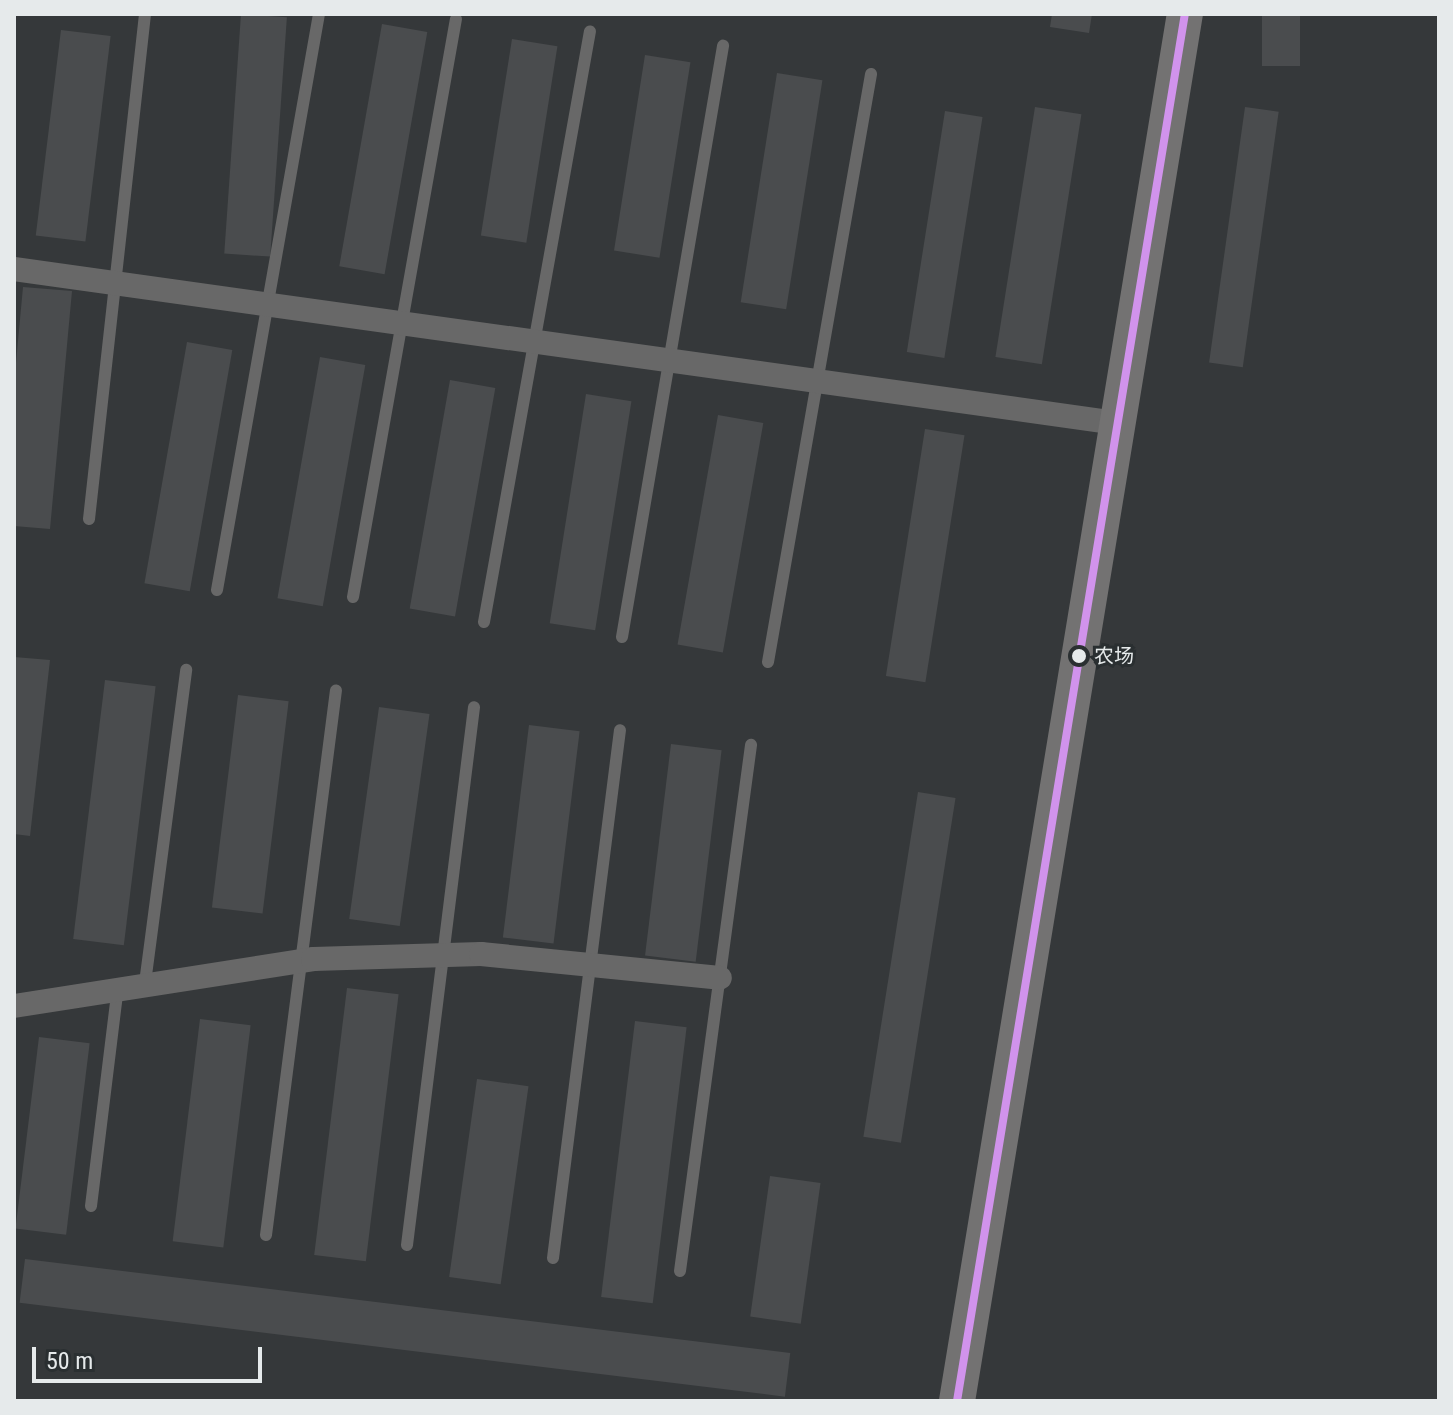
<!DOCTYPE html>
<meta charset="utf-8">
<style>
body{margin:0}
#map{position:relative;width:1453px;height:1415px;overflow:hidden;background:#35383a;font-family:"Roboto Condensed","Noto Sans SC",sans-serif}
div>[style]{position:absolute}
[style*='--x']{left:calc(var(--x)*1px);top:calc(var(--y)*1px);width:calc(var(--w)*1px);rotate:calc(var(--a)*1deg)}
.building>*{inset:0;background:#4a4c4e;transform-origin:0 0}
.lane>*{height:12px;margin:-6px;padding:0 6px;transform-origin:6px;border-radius:6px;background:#686868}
.street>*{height:24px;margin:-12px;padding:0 12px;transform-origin:12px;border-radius:12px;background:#686868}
.secondary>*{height:36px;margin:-18px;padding:0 18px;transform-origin:18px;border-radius:18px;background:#737272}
.bus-1>*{height:8px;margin:-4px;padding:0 4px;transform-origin:4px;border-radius:4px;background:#d193ec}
.dots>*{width:22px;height:22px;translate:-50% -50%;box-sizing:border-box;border:4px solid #2a2f31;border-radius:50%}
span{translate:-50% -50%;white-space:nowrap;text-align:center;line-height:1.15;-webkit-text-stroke:6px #2a2f31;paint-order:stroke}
.bus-label{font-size:20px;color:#e6eaeb}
.left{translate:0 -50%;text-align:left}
.frame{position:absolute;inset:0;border:16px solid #e6eaeb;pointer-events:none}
.scale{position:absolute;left:32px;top:1347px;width:230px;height:36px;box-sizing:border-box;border:4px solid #e6eaeb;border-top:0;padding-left:10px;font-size:24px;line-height:28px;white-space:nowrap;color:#e6eaeb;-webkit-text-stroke:6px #2a2f31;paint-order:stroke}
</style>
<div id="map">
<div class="building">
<div style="left:241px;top:14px;width:46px;height:240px;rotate:4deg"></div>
<div style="clip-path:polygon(1052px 14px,1092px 14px,1089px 33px,1050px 27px)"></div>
<div style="left:1262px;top:14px;width:38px;height:52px"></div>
<div style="left:382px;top:24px;width:46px;height:246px;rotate:10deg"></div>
<div style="left:61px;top:30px;width:50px;height:207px;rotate:7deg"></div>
<div style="left:512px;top:39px;width:46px;height:199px;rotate:9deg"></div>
<div style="left:645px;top:55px;width:46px;height:198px;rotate:9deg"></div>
<div style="left:777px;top:73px;width:46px;height:232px;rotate:9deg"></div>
<div style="left:1035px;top:107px;width:47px;height:253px;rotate:9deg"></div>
<div style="left:1245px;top:107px;width:34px;height:258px;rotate:8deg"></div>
<div style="left:945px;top:111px;width:38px;height:244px;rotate:9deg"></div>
<div style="clip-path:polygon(23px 287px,72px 291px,50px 529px,14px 526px,14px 384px)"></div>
<div style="left:187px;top:342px;width:46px;height:245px;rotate:10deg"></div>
<div style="left:320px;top:357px;width:46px;height:245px;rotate:10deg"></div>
<div style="left:450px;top:380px;width:46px;height:232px;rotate:10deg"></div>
<div style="left:586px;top:394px;width:46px;height:232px;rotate:9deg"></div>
<div style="left:718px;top:415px;width:46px;height:233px;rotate:10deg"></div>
<div style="left:925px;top:429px;width:40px;height:250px;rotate:9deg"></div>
<div style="clip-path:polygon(14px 657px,50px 660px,30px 836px,14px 834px)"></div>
<div style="left:105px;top:680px;width:51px;height:261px;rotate:7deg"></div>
<div style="left:238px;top:695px;width:51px;height:214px;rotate:7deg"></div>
<div style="left:379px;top:707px;width:51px;height:214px;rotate:8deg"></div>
<div style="left:529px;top:725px;width:51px;height:214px;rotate:7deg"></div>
<div style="left:671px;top:744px;width:51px;height:213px;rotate:7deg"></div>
<div style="left:918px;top:792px;width:38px;height:349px;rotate:9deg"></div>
<div style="left:347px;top:988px;width:52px;height:269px;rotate:7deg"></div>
<div style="left:200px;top:1019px;width:51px;height:224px;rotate:7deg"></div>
<div style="left:635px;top:1021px;width:52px;height:278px;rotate:7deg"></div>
<div style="left:39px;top:1037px;width:51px;height:193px;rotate:7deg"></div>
<div style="left:477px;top:1079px;width:52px;height:200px;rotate:8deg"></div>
<div style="left:770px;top:1176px;width:51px;height:142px;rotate:8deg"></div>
<div style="left:25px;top:1259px;width:771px;height:44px;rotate:7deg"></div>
</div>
<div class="lane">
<div style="--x:89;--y:519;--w:508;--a:-83.67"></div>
<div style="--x:217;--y:590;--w:585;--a:-79.96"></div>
<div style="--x:353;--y:597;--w:587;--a:-79.9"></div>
<div style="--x:484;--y:622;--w:600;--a:-79.83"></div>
<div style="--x:622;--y:637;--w:600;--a:-80.3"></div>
<div style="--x:768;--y:662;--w:597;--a:-80.06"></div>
<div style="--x:145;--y:983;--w:316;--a:-82.5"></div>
<div style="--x:91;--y:1206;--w:221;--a:-83"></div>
<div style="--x:266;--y:1235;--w:549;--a:-82.68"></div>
<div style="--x:407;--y:1245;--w:542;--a:-82.9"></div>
<div style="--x:553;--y:1258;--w:532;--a:-82.77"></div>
<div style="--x:680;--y:1271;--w:531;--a:-82.31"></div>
</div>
<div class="street">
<div style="--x:14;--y:269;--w:1114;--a:7.95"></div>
<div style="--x:14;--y:1006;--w:303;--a:-8.9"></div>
<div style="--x:313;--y:959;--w:168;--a:-1.7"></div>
<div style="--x:481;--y:954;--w:240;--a:5.7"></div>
</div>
<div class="secondary">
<div style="--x:957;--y:1401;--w:1406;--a:-80.67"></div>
</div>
<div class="bus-1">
<div style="--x:957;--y:1401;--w:1406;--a:-80.67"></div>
</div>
<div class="dots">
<div style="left:1079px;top:656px;background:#e6eaeb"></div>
</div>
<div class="bus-label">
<span class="left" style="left:1094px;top:656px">农场</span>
</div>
<div class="frame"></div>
<div class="scale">50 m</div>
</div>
